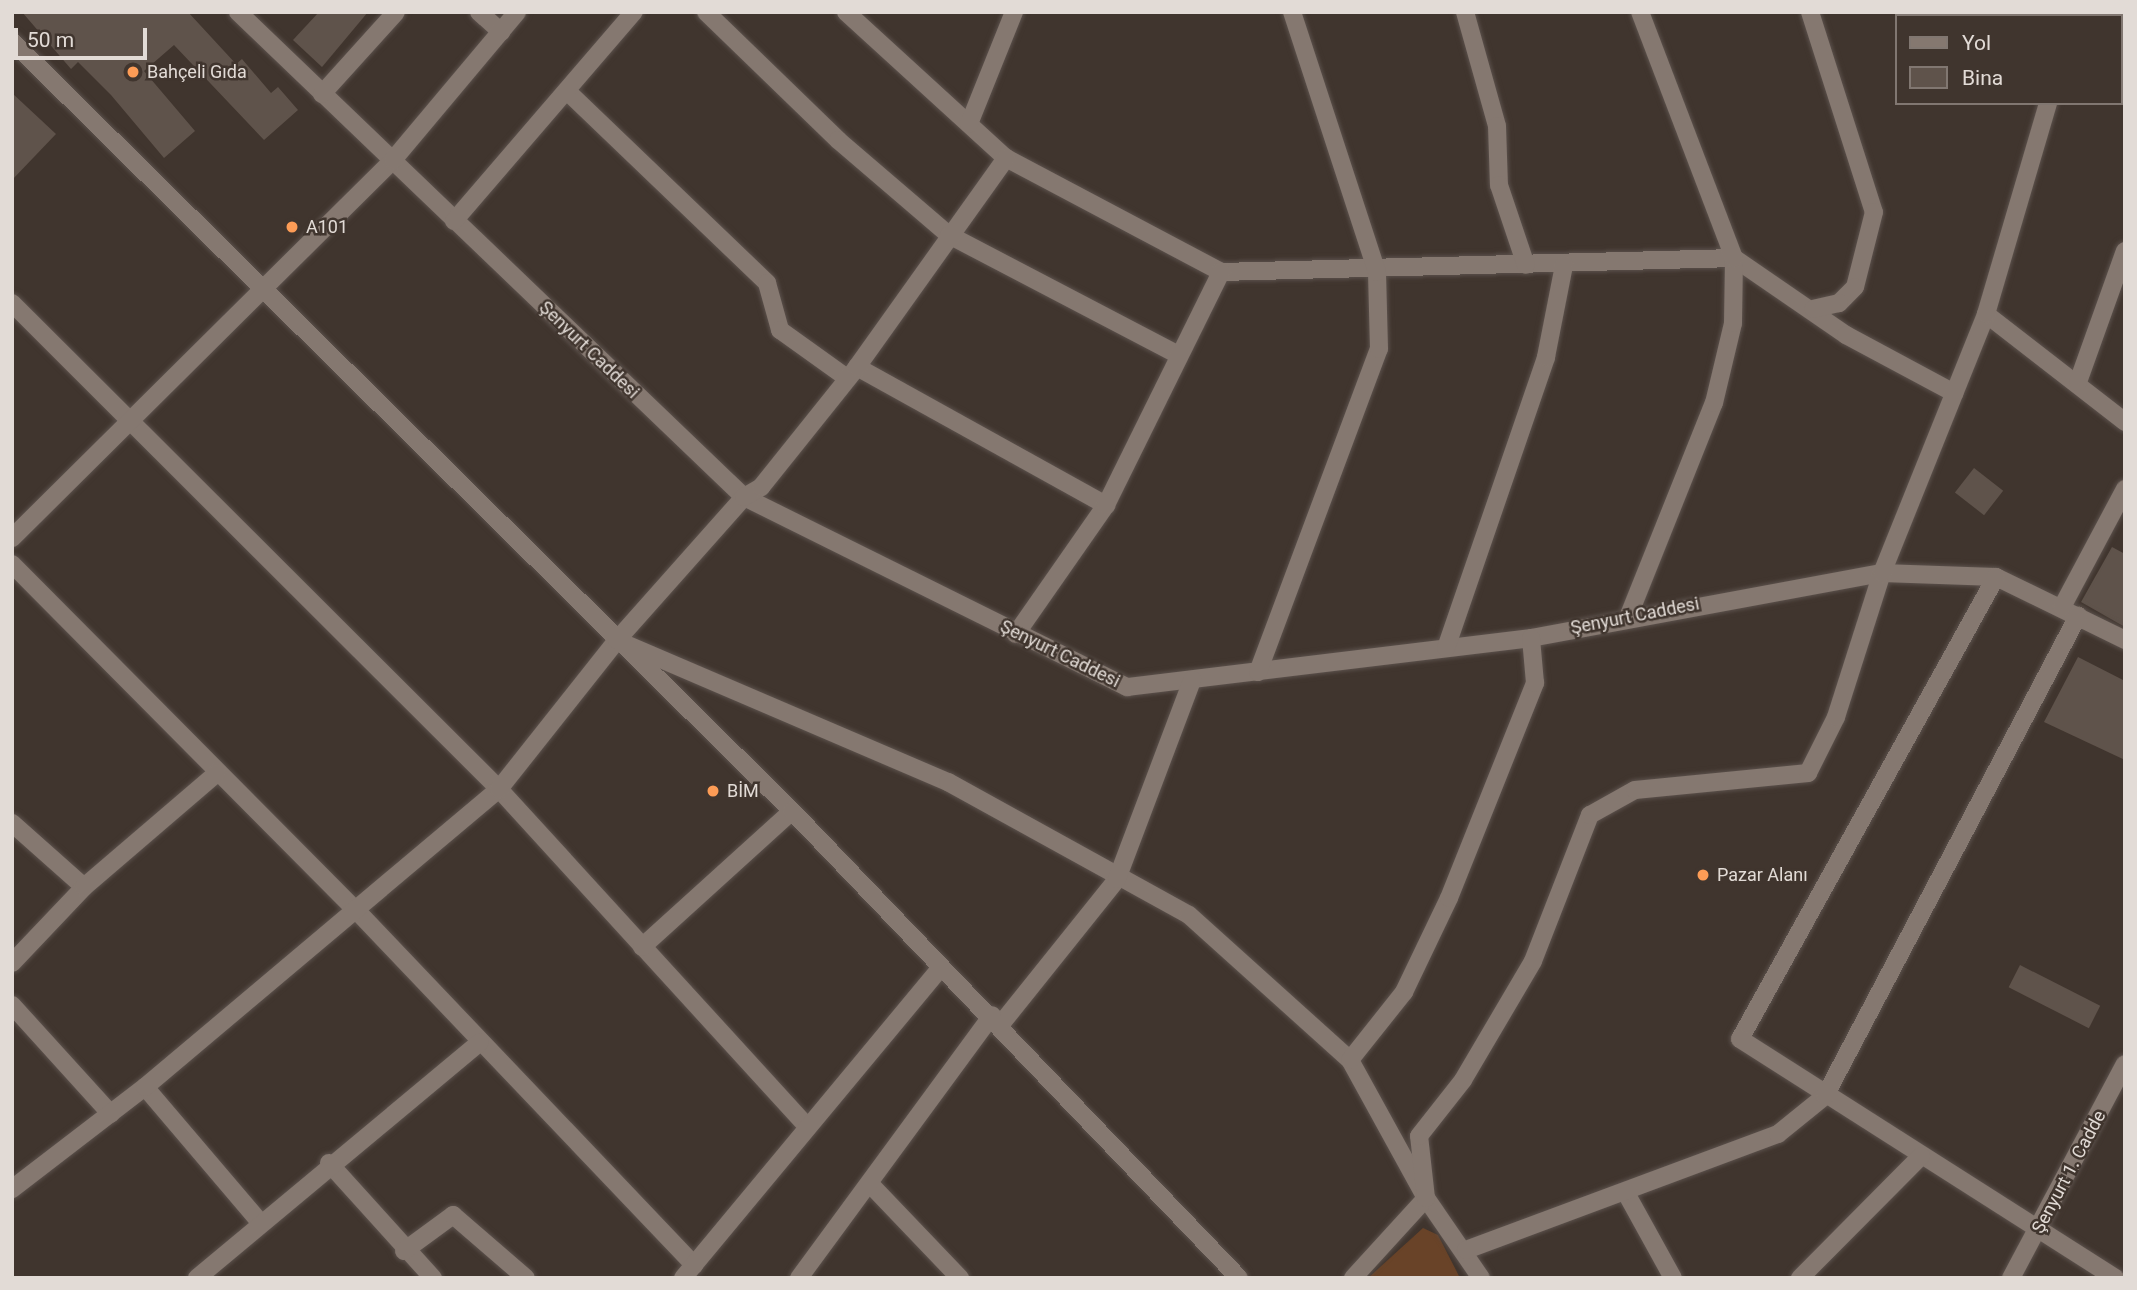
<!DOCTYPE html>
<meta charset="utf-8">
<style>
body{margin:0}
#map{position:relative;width:2137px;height:1290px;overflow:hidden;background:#40352e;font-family:Roboto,sans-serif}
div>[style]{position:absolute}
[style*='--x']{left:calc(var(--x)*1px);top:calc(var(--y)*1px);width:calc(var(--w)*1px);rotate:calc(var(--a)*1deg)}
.green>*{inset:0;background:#694328}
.building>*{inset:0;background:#5f534b;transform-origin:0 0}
.roads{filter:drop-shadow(0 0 2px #5b514c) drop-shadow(0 0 2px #5b514c)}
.street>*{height:18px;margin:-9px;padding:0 9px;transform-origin:9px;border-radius:9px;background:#857870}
.secondary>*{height:18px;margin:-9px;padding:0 9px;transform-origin:9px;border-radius:9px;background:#857870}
.dots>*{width:19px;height:19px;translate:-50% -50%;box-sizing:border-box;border:4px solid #40352e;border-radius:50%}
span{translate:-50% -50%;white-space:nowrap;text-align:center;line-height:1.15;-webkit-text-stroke:5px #40352e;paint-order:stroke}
.poi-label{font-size:18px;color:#e2dbd6}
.left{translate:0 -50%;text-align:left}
.street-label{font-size:18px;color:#e2dbd6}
.frame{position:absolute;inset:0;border:14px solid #e2dbd6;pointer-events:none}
.legend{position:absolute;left:1895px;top:14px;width:228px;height:91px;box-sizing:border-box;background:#40352e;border:2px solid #817771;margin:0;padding:9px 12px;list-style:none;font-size:21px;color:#e2dbd6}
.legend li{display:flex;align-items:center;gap:14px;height:35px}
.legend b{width:35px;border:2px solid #817771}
.scale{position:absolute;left:14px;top:28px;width:133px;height:32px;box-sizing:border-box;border:4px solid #e2dbd6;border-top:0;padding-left:9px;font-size:21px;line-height:24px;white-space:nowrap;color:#e2dbd6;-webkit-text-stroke:5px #40352e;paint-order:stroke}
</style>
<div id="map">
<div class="green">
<div style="clip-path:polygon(1423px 1228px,1438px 1235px,1460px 1278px,1368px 1278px)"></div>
</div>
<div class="building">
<div style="clip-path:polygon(22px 12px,188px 12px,236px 64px,242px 59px,271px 93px,278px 87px,298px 110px,264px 140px,174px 45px,144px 71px,195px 131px,164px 158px,111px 95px,78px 62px,71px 69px)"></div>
<div style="clip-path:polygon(319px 12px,368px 12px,322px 67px,293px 40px)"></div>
<div style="clip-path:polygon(12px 93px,56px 134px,12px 180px)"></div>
<div style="left:1974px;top:468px;width:37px;height:31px;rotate:38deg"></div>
<div style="clip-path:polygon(2112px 547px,2125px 554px,2125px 627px,2081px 602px)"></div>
<div style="clip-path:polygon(2078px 657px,2125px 681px,2125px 760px,2044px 722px)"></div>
<div style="left:2020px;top:965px;width:90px;height:25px;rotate:27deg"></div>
</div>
<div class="roads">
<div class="street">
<div style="--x:238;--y:12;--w:701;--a:43.79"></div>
<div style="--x:744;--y:497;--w:428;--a:26.4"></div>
<div style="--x:1127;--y:687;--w:407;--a:-6.9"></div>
<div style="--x:1531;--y:638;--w:357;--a:-10.5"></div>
<div style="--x:1882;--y:573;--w:114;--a:2"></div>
<div style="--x:1996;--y:577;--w:144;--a:26"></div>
<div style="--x:479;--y:12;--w:30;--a:42"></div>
<div style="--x:706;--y:12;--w:184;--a:44.1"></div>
<div style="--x:838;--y:140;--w:146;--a:40.6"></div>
<div style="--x:949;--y:235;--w:259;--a:27.6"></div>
<div style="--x:846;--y:12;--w:217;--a:42.4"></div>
<div style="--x:1006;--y:158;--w:243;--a:27.9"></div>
<div style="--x:1221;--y:272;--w:513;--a:-1.56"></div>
<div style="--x:1734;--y:258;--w:136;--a:34.5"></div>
<div style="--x:1846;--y:335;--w:123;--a:28.2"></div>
<div style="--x:1465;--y:12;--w:118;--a:74.3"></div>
<div style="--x:1497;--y:126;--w:59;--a:88.1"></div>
<div style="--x:1499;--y:185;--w:84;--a:71.4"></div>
<div style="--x:1810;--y:12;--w:210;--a:72.3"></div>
<div style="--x:1874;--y:212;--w:77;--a:104.2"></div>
<div style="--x:1855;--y:287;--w:23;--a:135"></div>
<div style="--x:1839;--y:303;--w:26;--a:167"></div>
<div style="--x:1927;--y:12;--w:8;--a:30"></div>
<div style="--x:568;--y:92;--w:276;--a:43.8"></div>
<div style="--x:767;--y:283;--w:49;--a:74.5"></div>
<div style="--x:780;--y:330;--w:82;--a:35.6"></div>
<div style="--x:322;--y:94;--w:110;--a:-47.9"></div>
<div style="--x:969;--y:124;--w:121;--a:-68.1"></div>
<div style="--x:454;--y:221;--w:276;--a:-49.3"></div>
<div style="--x:12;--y:303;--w:688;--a:44.94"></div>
<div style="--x:499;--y:789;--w:455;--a:47.6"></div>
<div style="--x:1986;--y:314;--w:176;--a:37.8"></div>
<div style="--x:857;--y:367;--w:285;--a:29"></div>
<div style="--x:2078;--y:382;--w:139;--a:-70.3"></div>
<div style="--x:12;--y:538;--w:537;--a:-44.77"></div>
<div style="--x:393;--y:160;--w:193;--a:-50"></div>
<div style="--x:12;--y:564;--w:489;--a:45.2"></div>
<div style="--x:357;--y:911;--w:489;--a:46.4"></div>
<div style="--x:1996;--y:577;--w:528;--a:118.99"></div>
<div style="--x:1740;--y:1039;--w:445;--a:32.5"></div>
<div style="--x:2062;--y:607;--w:134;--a:-61.9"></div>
<div style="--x:1629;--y:615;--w:228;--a:-68.2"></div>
<div style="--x:1714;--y:403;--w:82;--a:-76.6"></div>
<div style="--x:1733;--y:323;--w:65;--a:-89.1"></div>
<div style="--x:1734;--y:258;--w:263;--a:-110.9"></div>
<div style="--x:1016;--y:634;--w:157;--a:-55.1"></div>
<div style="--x:1106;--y:505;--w:260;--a:-63.7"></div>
<div style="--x:621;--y:642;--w:356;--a:23.2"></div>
<div style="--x:948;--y:782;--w:275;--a:28.9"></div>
<div style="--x:1189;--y:915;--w:217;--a:42"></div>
<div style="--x:1350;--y:1060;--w:158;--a:61.2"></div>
<div style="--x:1426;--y:1198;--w:97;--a:55.5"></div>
<div style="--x:1446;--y:648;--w:308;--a:-71"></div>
<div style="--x:1546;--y:357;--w:94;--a:-78.9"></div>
<div style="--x:1258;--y:672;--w:345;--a:-69.5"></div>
<div style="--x:1379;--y:349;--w:77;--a:-91.5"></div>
<div style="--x:1377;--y:272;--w:274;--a:-108.1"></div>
<div style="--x:12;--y:823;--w:96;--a:41.6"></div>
<div style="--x:642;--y:947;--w:202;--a:-42.2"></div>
<div style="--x:12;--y:963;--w:105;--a:-46.5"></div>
<div style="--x:84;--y:887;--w:175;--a:-40.6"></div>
<div style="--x:12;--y:1005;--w:147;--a:47.8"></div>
<div style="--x:1001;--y:1024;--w:186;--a:-51.3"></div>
<div style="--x:1117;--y:879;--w:213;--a:-69.3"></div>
<div style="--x:1350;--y:1060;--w:87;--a:-51.5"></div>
<div style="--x:1404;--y:992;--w:104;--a:-64.4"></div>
<div style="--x:1449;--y:898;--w:232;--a:-68.2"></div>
<div style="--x:1535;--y:683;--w:45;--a:-95.1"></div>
<div style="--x:145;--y:1087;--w:177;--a:49.6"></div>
<div style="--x:329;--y:1163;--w:155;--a:47.9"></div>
<div style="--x:871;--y:1185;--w:129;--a:46.3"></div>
<div style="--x:12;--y:1189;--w:168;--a:-37.5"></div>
<div style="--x:145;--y:1087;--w:463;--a:-40.1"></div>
<div style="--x:499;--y:789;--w:190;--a:-51.6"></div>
<div style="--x:617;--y:640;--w:191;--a:-48.4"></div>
<div style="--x:744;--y:497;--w:20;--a:-30"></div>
<div style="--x:761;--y:487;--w:154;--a:-51.3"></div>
<div style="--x:857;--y:367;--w:257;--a:-54.5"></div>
<div style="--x:1626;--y:1193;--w:97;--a:61.1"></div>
<div style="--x:1466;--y:1250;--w:333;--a:-20.4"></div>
<div style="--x:1778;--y:1134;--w:60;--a:-39"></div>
<div style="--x:1825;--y:1096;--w:543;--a:-62.21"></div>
<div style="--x:404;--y:1251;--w:61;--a:-36.3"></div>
<div style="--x:453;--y:1215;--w:96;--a:40.8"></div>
<div style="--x:197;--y:1278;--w:368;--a:-39.8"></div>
<div style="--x:683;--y:1278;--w:404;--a:-50.3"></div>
<div style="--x:799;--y:1278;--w:326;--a:-53.7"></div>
<div style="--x:1800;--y:1278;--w:172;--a:-45.2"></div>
<div style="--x:2011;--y:1278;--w:242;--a:-62"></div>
</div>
<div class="secondary">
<div style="--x:2076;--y:16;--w:4;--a:-76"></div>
<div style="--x:12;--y:41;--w:1096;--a:44.63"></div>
<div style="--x:792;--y:811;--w:646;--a:46.25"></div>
<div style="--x:1353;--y:1278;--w:108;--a:-47.6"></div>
<div style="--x:1426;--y:1198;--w:62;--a:-96.4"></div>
<div style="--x:1419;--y:1136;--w:71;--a:-51.8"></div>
<div style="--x:1463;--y:1080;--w:138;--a:-59.5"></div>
<div style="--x:1533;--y:961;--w:157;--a:-68.7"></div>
<div style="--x:1590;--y:815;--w:51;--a:-29.1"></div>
<div style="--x:1635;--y:790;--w:174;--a:-5.6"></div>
<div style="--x:1808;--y:773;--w:63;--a:-63.4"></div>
<div style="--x:1836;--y:717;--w:151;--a:-72.3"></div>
<div style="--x:1882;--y:573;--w:279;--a:-68.1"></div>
<div style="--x:1986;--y:314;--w:220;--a:-73.6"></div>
</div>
</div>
<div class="dots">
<div style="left:133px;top:72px;background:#fd9c56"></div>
<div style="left:292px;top:227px;background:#fd9c56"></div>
<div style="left:713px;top:791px;background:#fd9c56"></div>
<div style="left:1703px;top:875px;background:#fd9c56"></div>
</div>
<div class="poi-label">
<span class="left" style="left:147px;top:72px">Bahçeli Gıda</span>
<span class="left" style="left:306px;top:227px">A101</span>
<span class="left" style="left:727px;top:791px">BİM</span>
<span class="left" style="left:1717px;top:875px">Pazar Alanı</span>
</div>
<div class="street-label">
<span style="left:589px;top:350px;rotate:44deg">Şenyurt Caddesi</span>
<span style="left:1635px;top:616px;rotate:-11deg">Şenyurt Caddesi</span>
<span style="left:1060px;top:654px;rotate:26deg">Şenyurt Caddesi</span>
<span style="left:2069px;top:1172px;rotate:-62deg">Şenyurt 1. Cadde</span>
</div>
<div class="frame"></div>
<ul class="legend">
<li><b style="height:9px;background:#857870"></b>Yol</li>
<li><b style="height:19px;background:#5f534b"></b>Bina</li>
</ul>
<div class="scale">50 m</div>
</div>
